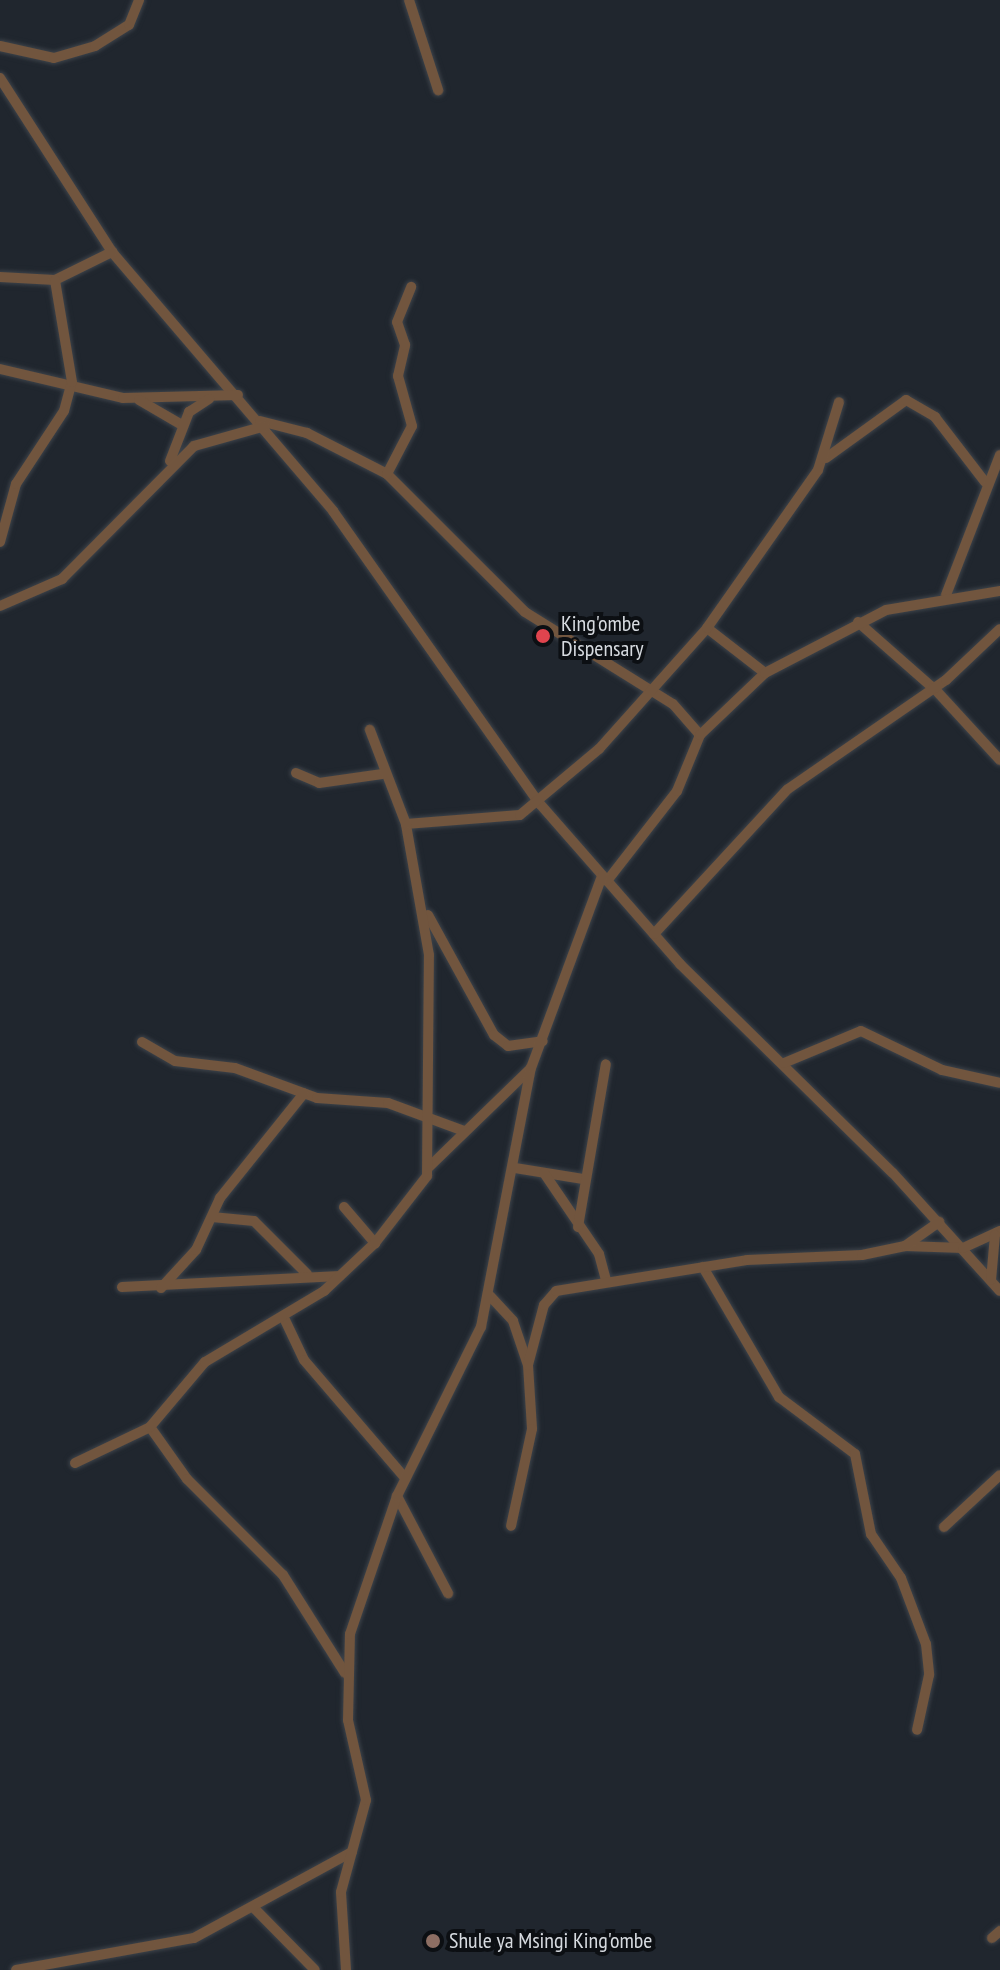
<!DOCTYPE html>
<style>
body{margin:0}
#map{position:relative;width:1000px;height:1970px;overflow:hidden;background:#20262e;font-family:"PT Sans Narrow",sans-serif}
div>[style]{position:absolute}
[style*='--x']{left:calc(var(--x)*1px);top:calc(var(--y)*1px);width:calc(var(--w)*1px);rotate:calc(var(--a)*1deg)}
.roads{filter:drop-shadow(0 0 2px #3d434a) drop-shadow(0 0 2px #3d434a)}
.minor>*{height:10px;margin:-5px;padding:0 5px;transform-origin:5px;border-radius:5px;background:#71553e}
.dots>*{width:22px;height:22px;translate:-50% -50%;box-sizing:border-box;border:4px solid #0c0f13;border-radius:50%}
span{translate:-50% -50%;white-space:nowrap;text-align:center;line-height:1.15;-webkit-text-stroke:8px #0c0f13;paint-order:stroke}
.poi-label{font-size:22px;color:#d7dbe0}
.left{translate:0 -50%;text-align:left}
</style>
<div id="map">
<div class="roads">
<div class="minor">
<div style="--x:409;--y:0;--w:95;--a:72.1"></div>
<div style="--x:0;--y:46;--w:55;--a:12.5"></div>
<div style="--x:54;--y:58;--w:43;--a:-16.3"></div>
<div style="--x:95;--y:46;--w:40;--a:-32"></div>
<div style="--x:129;--y:25;--w:27;--a:-68"></div>
<div style="--x:0;--y:78;--w:207;--a:57.2"></div>
<div style="--x:112;--y:252;--w:340;--a:49.5"></div>
<div style="--x:333;--y:511;--w:359;--a:54.8"></div>
<div style="--x:540;--y:804;--w:213;--a:48.8"></div>
<div style="--x:680;--y:964;--w:298;--a:44.5"></div>
<div style="--x:893;--y:1173;--w:159;--a:47.8"></div>
<div style="--x:0;--y:277;--w:55;--a:3.1"></div>
<div style="--x:55;--y:280;--w:64;--a:-26.2"></div>
<div style="--x:0;--y:369;--w:126;--a:13.3"></div>
<div style="--x:123;--y:398;--w:115;--a:-1.5"></div>
<div style="--x:139;--y:400;--w:50;--a:30.2"></div>
<div style="--x:260;--y:421;--w:49;--a:14.3"></div>
<div style="--x:307;--y:433;--w:90;--a:27.1"></div>
<div style="--x:387;--y:474;--w:195;--a:45"></div>
<div style="--x:525;--y:612;--w:174;--a:31.9"></div>
<div style="--x:673;--y:704;--w:41;--a:48.9"></div>
<div style="--x:826;--y:458;--w:99;--a:-35.9"></div>
<div style="--x:906;--y:400;--w:34;--a:30"></div>
<div style="--x:935;--y:417;--w:82;--a:52.4"></div>
<div style="--x:170;--y:461;--w:53;--a:-68.8"></div>
<div style="--x:189;--y:412;--w:24;--a:-33"></div>
<div style="--x:387;--y:474;--w:54;--a:-62.5"></div>
<div style="--x:412;--y:426;--w:52;--a:-105.6"></div>
<div style="--x:398;--y:376;--w:32;--a:-77"></div>
<div style="--x:405;--y:345;--w:24;--a:-109"></div>
<div style="--x:397;--y:322;--w:38;--a:-68"></div>
<div style="--x:0;--y:542;--w:60;--a:-74.6"></div>
<div style="--x:16;--y:484;--w:87;--a:-56.7"></div>
<div style="--x:64;--y:411;--w:30;--a:-75"></div>
<div style="--x:72;--y:382;--w:103;--a:-99.5"></div>
<div style="--x:946;--y:595;--w:150;--a:-68.9"></div>
<div style="--x:0;--y:606;--w:68;--a:-23.5"></div>
<div style="--x:62;--y:579;--w:187;--a:-45.2"></div>
<div style="--x:194;--y:446;--w:74;--a:-15.7"></div>
<div style="--x:858;--y:622;--w:98;--a:41.3"></div>
<div style="--x:707;--y:628;--w:73;--a:37.8"></div>
<div style="--x:933;--y:687;--w:99;--a:47.5"></div>
<div style="--x:296;--y:773;--w:25;--a:23"></div>
<div style="--x:319;--y:783;--w:64;--a:-8.1"></div>
<div style="--x:406;--y:824;--w:114;--a:-4.5"></div>
<div style="--x:520;--y:815;--w:103;--a:-39.9"></div>
<div style="--x:599;--y:749;--w:162;--a:-48.2"></div>
<div style="--x:707;--y:628;--w:193;--a:-54.9"></div>
<div style="--x:818;--y:470;--w:71;--a:-72.8"></div>
<div style="--x:607;--y:881;--w:114;--a:-52.1"></div>
<div style="--x:677;--y:791;--w:61;--a:-67.7"></div>
<div style="--x:700;--y:735;--w:90;--a:-43.6"></div>
<div style="--x:765;--y:673;--w:136;--a:-27.5"></div>
<div style="--x:886;--y:610;--w:116;--a:-9.5"></div>
<div style="--x:428;--y:915;--w:137;--a:61.2"></div>
<div style="--x:494;--y:1035;--w:18;--a:38"></div>
<div style="--x:508;--y:1046;--w:35;--a:-8"></div>
<div style="--x:654;--y:934;--w:197;--a:-47.3"></div>
<div style="--x:788;--y:789;--w:192;--a:-34.6"></div>
<div style="--x:946;--y:680;--w:74;--a:-43.4"></div>
<div style="--x:142;--y:1042;--w:38;--a:30"></div>
<div style="--x:175;--y:1061;--w:60;--a:6.7"></div>
<div style="--x:235;--y:1068;--w:87;--a:20.1"></div>
<div style="--x:317;--y:1098;--w:71;--a:4"></div>
<div style="--x:388;--y:1103;--w:81;--a:20.2"></div>
<div style="--x:784;--y:1063;--w:83;--a:-22.6"></div>
<div style="--x:861;--y:1031;--w:90;--a:25.7"></div>
<div style="--x:942;--y:1070;--w:59;--a:12.6"></div>
<div style="--x:428;--y:1168;--w:142;--a:-44.1"></div>
<div style="--x:515;--y:1168;--w:69;--a:9.2"></div>
<div style="--x:544;--y:1173;--w:98;--a:55.8"></div>
<div style="--x:599;--y:1254;--w:28;--a:75"></div>
<div style="--x:344;--y:1207;--w:48;--a:49.3"></div>
<div style="--x:212;--y:1217;--w:42;--a:5.4"></div>
<div style="--x:254;--y:1221;--w:75;--a:45"></div>
<div style="--x:578;--y:1227;--w:165;--a:-80.3"></div>
<div style="--x:905;--y:1246;--w:58;--a:2"></div>
<div style="--x:963;--y:1248;--w:41;--a:-24.7"></div>
<div style="--x:703;--y:1267;--w:151;--a:59.7"></div>
<div style="--x:779;--y:1397;--w:95;--a:36.9"></div>
<div style="--x:855;--y:1454;--w:82;--a:78.7"></div>
<div style="--x:871;--y:1534;--w:53;--a:55.7"></div>
<div style="--x:901;--y:1578;--w:71;--a:69.3"></div>
<div style="--x:926;--y:1644;--w:31;--a:84"></div>
<div style="--x:929;--y:1675;--w:56;--a:102.3"></div>
<div style="--x:991;--y:1280;--w:45;--a:-84.9"></div>
<div style="--x:122;--y:1287;--w:218;--a:-2.9"></div>
<div style="--x:161;--y:1288;--w:52;--a:-47.4"></div>
<div style="--x:196;--y:1250;--w:57;--a:-65.2"></div>
<div style="--x:220;--y:1198;--w:134;--a:-51.3"></div>
<div style="--x:490;--y:1296;--w:34;--a:47"></div>
<div style="--x:513;--y:1321;--w:46;--a:71.2"></div>
<div style="--x:528;--y:1365;--w:64;--a:86.4"></div>
<div style="--x:532;--y:1429;--w:99;--a:102.2"></div>
<div style="--x:285;--y:1320;--w:44;--a:64.6"></div>
<div style="--x:304;--y:1360;--w:155;--a:49.4"></div>
<div style="--x:528;--y:1365;--w:62;--a:-75.1"></div>
<div style="--x:544;--y:1305;--w:18;--a:-49"></div>
<div style="--x:556;--y:1291;--w:193;--a:-9.2"></div>
<div style="--x:747;--y:1260;--w:115;--a:-2.5"></div>
<div style="--x:862;--y:1255;--w:44;--a:-11.8"></div>
<div style="--x:905;--y:1246;--w:42;--a:-35.2"></div>
<div style="--x:150;--y:1427;--w:64;--a:54.6"></div>
<div style="--x:187;--y:1479;--w:136;--a:45"></div>
<div style="--x:283;--y:1575;--w:116;--a:57.7"></div>
<div style="--x:75;--y:1463;--w:83;--a:-25.6"></div>
<div style="--x:150;--y:1427;--w:85;--a:-49.8"></div>
<div style="--x:205;--y:1362;--w:139;--a:-30.8"></div>
<div style="--x:324;--y:1291;--w:70;--a:-43.3"></div>
<div style="--x:375;--y:1243;--w:85;--a:-52.2"></div>
<div style="--x:427;--y:1176;--w:221;--a:-89.5"></div>
<div style="--x:429;--y:955;--w:133;--a:-100"></div>
<div style="--x:406;--y:824;--w:101;--a:-111"></div>
<div style="--x:397;--y:1496;--w:110;--a:62.3"></div>
<div style="--x:944;--y:1527;--w:76;--a:-42.9"></div>
<div style="--x:253;--y:1907;--w:88;--a:45.5"></div>
<div style="--x:992;--y:1938;--w:11;--a:-41"></div>
<div style="--x:16;--y:1970;--w:181;--a:-10.2"></div>
<div style="--x:194;--y:1938;--w:180;--a:-28.6"></div>
<div style="--x:346;--y:1970;--w:78;--a:-93.7"></div>
<div style="--x:341;--y:1892;--w:95;--a:-74.8"></div>
<div style="--x:366;--y:1800;--w:82;--a:-102.7"></div>
<div style="--x:348;--y:1720;--w:86;--a:-88.7"></div>
<div style="--x:350;--y:1634;--w:146;--a:-71.2"></div>
<div style="--x:397;--y:1496;--w:189;--a:-63.6"></div>
<div style="--x:481;--y:1327;--w:264;--a:-79.1"></div>
<div style="--x:531;--y:1068;--w:205;--a:-69.7"></div>
</div>
</div>
<div class="dots">
<div style="left:543px;top:636px;background:#e0444e"></div>
<div style="left:433px;top:1941px;background:#8d6e63"></div>
</div>
<div class="poi-label">
<span class="left" style="left:561px;top:636px">King'ombe<br>Dispensary</span>
<span class="left" style="left:449px;top:1941px">Shule ya Msingi King'ombe</span>
</div>
</div>
